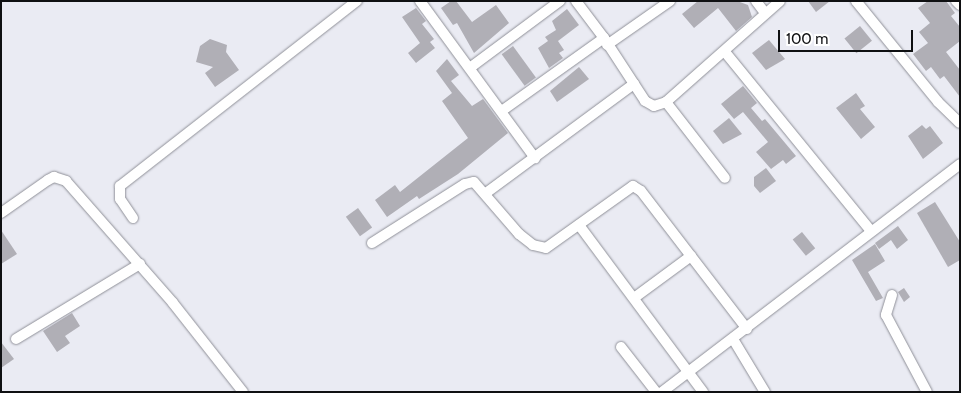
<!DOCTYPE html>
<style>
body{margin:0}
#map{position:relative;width:961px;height:393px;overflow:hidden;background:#eaebf3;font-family:Cabin,sans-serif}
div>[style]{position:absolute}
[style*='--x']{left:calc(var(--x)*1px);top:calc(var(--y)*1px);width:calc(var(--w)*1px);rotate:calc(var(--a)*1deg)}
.building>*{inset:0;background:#b0afb6;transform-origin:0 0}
.roads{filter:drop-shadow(0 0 1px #8f9098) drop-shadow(0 0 1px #8f9098)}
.minor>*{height:10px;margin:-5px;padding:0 5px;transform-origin:5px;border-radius:5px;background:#fff}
span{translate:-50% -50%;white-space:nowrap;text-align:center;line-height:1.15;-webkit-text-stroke:4.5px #fff;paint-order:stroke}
.frame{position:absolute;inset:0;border:2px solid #0f1012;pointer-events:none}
.scale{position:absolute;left:778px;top:30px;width:135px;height:22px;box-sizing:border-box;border:2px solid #0f1012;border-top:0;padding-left:6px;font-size:15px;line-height:18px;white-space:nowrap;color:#0f1012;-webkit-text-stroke:4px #fff;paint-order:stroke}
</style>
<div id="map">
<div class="building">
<div style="clip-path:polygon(451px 1px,456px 1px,472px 22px,496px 5px,509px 23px,474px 53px,457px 23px,453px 25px,441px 8px)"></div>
<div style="clip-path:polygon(698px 1px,737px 1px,748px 5px,752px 17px,736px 31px,718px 8px,694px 28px,682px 14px)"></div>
<div style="clip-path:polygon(808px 1px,830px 1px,816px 12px)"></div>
<div style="clip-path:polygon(928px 1px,946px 1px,955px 13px,951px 16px,960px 27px,960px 41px,946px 52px,960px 70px,960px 97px,944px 76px,940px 79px,931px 67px,926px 71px,913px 54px,928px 43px,919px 32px,930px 23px,918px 8px)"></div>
<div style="clip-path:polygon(416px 8px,426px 21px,422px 24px,434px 39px,430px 42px,435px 48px,416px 63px,408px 53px,420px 43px,402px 17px)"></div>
<div style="clip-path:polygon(567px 9px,579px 25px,558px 41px,564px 50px,559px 53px,563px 58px,549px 68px,538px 48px,548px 41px,545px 37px,556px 30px,552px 21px)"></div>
<div style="left:860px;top:26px;width:19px;height:20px;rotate:51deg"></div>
<div style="clip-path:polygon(210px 39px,227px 45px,226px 52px,239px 70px,215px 87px,205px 73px,213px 67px,196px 62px,200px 46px)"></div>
<div style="clip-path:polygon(769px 40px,785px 59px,766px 70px,752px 53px)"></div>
<div style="left:513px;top:46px;width:39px;height:14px;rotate:54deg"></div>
<div style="clip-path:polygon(447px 59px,459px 75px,451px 81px,472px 106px,483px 99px,508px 133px,458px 174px,419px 199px,417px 196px,387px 217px,375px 200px,395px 185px,400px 192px,468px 138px,442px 101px,452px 93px,436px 71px)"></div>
<div style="clip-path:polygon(579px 67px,589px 79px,557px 102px,550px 91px)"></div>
<div style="clip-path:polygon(743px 86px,757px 103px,751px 108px,762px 121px,765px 119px,796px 156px,786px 164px,783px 160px,771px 169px,756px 152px,768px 142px,743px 112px,734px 119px,721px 104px)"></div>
<div style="clip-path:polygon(856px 93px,865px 106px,860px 109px,875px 127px,861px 139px,836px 108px)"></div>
<div style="clip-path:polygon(729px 118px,742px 134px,723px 144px,713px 131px)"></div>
<div style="clip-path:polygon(922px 125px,926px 129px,930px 126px,943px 143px,923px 159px,908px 136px)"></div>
<div style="clip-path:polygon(766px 168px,776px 181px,760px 193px,754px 186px,754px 177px)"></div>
<div style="clip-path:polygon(935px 202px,960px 242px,960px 260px,948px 267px,917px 213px)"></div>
<div style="left:358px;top:208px;width:24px;height:15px;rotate:54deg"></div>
<div style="clip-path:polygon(898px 226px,908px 240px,897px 249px,891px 240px,879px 249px,875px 243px)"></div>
<div style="clip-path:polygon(1px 230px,17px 254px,1px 264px)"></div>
<div style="left:802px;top:232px;width:21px;height:12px;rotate:51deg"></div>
<div style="clip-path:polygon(875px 244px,885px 261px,868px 272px,883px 298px,876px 301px,852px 260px)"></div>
<div style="clip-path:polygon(904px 288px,910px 297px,904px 302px,898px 292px)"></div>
<div style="clip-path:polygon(72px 313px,80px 326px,65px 336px,70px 343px,57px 352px,43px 331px)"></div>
<div style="clip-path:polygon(1px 342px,14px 359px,1px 368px)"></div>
</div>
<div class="roads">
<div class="minor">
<div style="--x:420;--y:1;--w:195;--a:53.8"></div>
<div style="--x:576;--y:1;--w:46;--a:52.9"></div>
<div style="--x:604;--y:38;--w:75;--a:56.9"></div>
<div style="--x:645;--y:101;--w:10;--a:29"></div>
<div style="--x:654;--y:106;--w:13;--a:-18"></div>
<div style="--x:666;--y:102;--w:152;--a:-41.5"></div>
<div style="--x:756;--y:1;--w:15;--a:53"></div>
<div style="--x:856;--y:1;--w:130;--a:50.9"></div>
<div style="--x:938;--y:102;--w:30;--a:44"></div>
<div style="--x:956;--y:1;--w:6;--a:45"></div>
<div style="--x:607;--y:45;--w:77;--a:-34.9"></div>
<div style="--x:725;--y:52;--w:231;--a:50.8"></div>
<div style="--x:471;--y:67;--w:111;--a:-36.6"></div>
<div style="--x:666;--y:102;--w:96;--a:52.2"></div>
<div style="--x:503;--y:110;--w:124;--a:-35.5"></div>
<div style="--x:486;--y:193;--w:184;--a:-36.4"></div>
<div style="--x:1;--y:213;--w:57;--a:-35.1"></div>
<div style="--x:48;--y:180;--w:7;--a:-27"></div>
<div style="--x:54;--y:177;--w:13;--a:18"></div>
<div style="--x:66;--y:181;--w:162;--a:48.7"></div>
<div style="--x:173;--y:303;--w:113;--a:51.8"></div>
<div style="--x:133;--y:218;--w:23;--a:-124"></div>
<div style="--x:120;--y:199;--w:13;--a:-90"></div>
<div style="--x:120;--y:186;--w:301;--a:-38"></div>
<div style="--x:579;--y:225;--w:208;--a:53.4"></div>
<div style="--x:372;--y:243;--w:110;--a:-32.4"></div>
<div style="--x:465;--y:184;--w:9;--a:-13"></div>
<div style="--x:474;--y:182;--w:69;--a:49.1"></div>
<div style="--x:519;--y:234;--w:18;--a:38"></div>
<div style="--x:533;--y:245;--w:13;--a:13"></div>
<div style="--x:546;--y:248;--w:107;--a:-35.5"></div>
<div style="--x:633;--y:186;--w:9;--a:32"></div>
<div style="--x:641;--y:191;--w:174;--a:52.5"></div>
<div style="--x:892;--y:295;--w:21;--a:107"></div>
<div style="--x:886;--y:315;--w:87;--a:62"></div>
<div style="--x:634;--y:298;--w:71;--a:-36.4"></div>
<div style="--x:16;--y:339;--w:145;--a:-31.2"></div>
<div style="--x:733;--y:339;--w:62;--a:58.9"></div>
<div style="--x:621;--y:347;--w:57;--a:52.1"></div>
<div style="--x:662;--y:392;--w:375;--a:-37.4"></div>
</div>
</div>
<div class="frame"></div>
<div class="scale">100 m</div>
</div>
